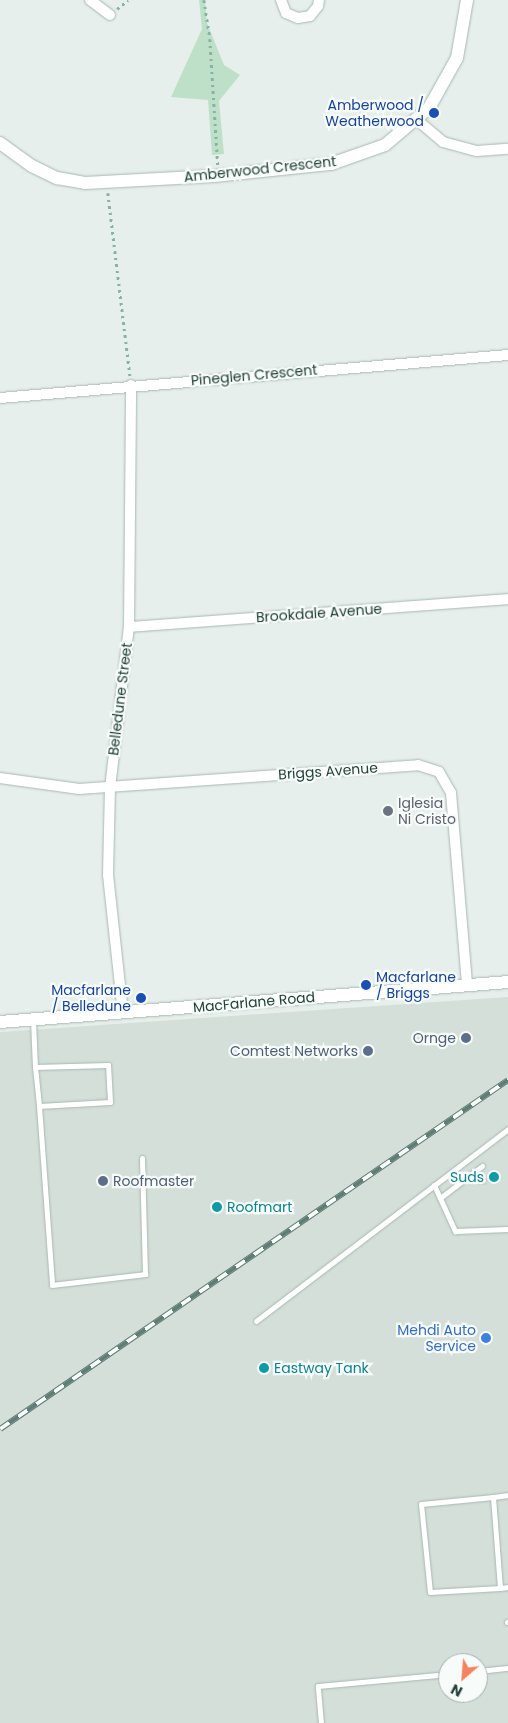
<!DOCTYPE html>
<style>
body{margin:0}
#map{position:relative;width:508px;height:1723px;overflow:hidden;background:#e6efeb;font-family:Poppins,sans-serif}
div>[style]{position:absolute}
[style*='--x']{left:calc(var(--x)*1px);top:calc(var(--y)*1px);width:calc(var(--w)*1px);rotate:calc(var(--a)*1deg)}
.built>*{inset:0;background:#d4dfda}
.green>*{inset:0;background:#bfe0c8}
.path>*{height:2.5px;margin-top:-1.25px;transform-origin:0;background:repeating-linear-gradient(90deg,#86b3a5 0 2.5px,transparent 0 6.5px)}
.roads{filter:drop-shadow(0 0 1px #a8b8b2) drop-shadow(0 0 1px #a8b8b2)}
.service>*{height:5px;margin:-2.5px;padding:0 2.5px;transform-origin:2.5px;border-radius:2.5px;background:#fff}
.minor>*{height:10px;margin:-5px;padding:0 5px;transform-origin:5px;border-radius:5px;background:#fff}
.tertiary>*{height:12px;margin:-6px;padding:0 6px;transform-origin:6px;border-radius:6px;background:#fff}
.rail>*{height:5.5px;margin-top:-2.75px;transform-origin:0;background:repeating-linear-gradient(90deg,#f7fbf9 0 11px,#5f7d75 0 22px);box-sizing:border-box;border-block:1px solid #5f7d75}
.dots>*{width:14px;height:14px;translate:-50% -50%;box-sizing:border-box;border:2px solid #f7fbf9;border-radius:50%}
span{translate:-50% -50%;white-space:nowrap;text-align:center;line-height:1.15;-webkit-text-stroke:4.5px #f7fbf9;paint-order:stroke}
.transit-label{font-size:14px;color:#164399}
.right{translate:-100% -50%;text-align:right}
.left{translate:0 -50%;text-align:left}
.street-label{font-size:14px;color:#24423a}
.worship-label{font-size:14px;color:#5b616d}
.service-label{font-size:14px;color:#4e5e75}
.culture-label{font-size:14px;color:#0d838f}
.shop-label{font-size:14px;color:#366cbe}
.north{position:absolute;left:438px;top:1653px;width:50px;height:50px;box-sizing:border-box;background:#f7fbf9;border:1px solid #a3b1ad;border-radius:50%;rotate:207deg;font-size:14px;font-weight:700;line-height:20px;text-align:center;color:#24423a}
.north::after{content:'';display:block;margin:auto;width:18px;height:22px;background:#f4845f;clip-path:polygon(50% 0,100% 100%,50% 72%,0 100%)}
</style>
<div id="map">
<div class="built">
<div style="clip-path:polygon(evenodd,508px 997px,508px 1723px,0 1723px,0 1032px,508px 997px,448px 1663px,478px 1663px,478px 1693px,448px 1693px,448px 1663px)"></div>
</div>
<div class="green">
<div style="clip-path:polygon(199px 0,205px 0,207px 23px,224px 65px,240px 75px,219px 101px,224px 154px,212px 155px,208px 100px,171px 97px,202px 29px)"></div>
</div>
<div class="path">
<div style="--x:204;--y:0;--w:39;--a:81"></div>
<div style="--x:210;--y:39;--w:126;--a:86.4"></div>
<div style="--x:117;--y:9;--w:14;--a:-39"></div>
<div style="--x:108;--y:193;--w:184;--a:83.1"></div>
</div>
<div class="roads">
<div class="service">
<div style="--x:33;--y:1020;--w:47;--a:87.6"></div>
<div style="--x:35;--y:1067;--w:39;--a:84"></div>
<div style="--x:39;--y:1106;--w:71;--a:-3.2"></div>
<div style="--x:110;--y:1102;--w:37;--a:-93"></div>
<div style="--x:108;--y:1065;--w:73;--a:178.4"></div>
<div style="--x:39;--y:1106;--w:179;--a:85.8"></div>
<div style="--x:52;--y:1285;--w:94;--a:-6.7"></div>
<div style="--x:145;--y:1274;--w:116;--a:-91.5"></div>
<div style="--x:467;--y:1179;--w:16;--a:4"></div>
<div style="--x:434;--y:1185;--w:51;--a:65.5"></div>
<div style="--x:455;--y:1231;--w:53;--a:-2.2"></div>
<div style="--x:440;--y:1198;--w:53;--a:-37.3"></div>
<div style="--x:256;--y:1321;--w:317;--a:-37.3"></div>
<div style="--x:508;--y:1495;--w:15;--a:172"></div>
<div style="--x:493;--y:1497;--w:91;--a:85.6"></div>
<div style="--x:500;--y:1588;--w:8;--a:-7"></div>
<div style="--x:493;--y:1497;--w:72;--a:174.4"></div>
<div style="--x:421;--y:1504;--w:88;--a:84.2"></div>
<div style="--x:430;--y:1592;--w:70;--a:-3.3"></div>
<div style="--x:507;--y:1622;--w:1;--a:0"></div>
<div style="--x:478;--y:1671;--w:30;--a:-6"></div>
<div style="--x:321;--y:1723;--w:37;--a:-95"></div>
<div style="--x:318;--y:1686;--w:131;--a:-5.3"></div>
</div>
<div class="minor">
<div style="--x:90;--y:0;--w:25;--a:37"></div>
<div style="--x:281;--y:0;--w:14;--a:69"></div>
<div style="--x:286;--y:13;--w:13;--a:23"></div>
<div style="--x:298;--y:18;--w:12;--a:-9"></div>
<div style="--x:310;--y:16;--w:13;--a:-51"></div>
<div style="--x:318;--y:6;--w:6;--a:-81"></div>
<div style="--x:417;--y:120;--w:34;--a:40"></div>
<div style="--x:443;--y:142;--w:35;--a:15"></div>
<div style="--x:477;--y:151;--w:31;--a:-4"></div>
<div style="--x:0;--y:398;--w:510;--a:-4.84"></div>
<div style="--x:129;--y:627;--w:380;--a:-4.2"></div>
<div style="--x:0;--y:778;--w:80;--a:7.9"></div>
<div style="--x:79;--y:789;--w:340;--a:-4"></div>
<div style="--x:418;--y:765;--w:22;--a:18"></div>
<div style="--x:439;--y:772;--w:24;--a:60"></div>
<div style="--x:451;--y:793;--w:193;--a:85.2"></div>
<div style="--x:123;--y:1013;--w:139;--a:-96.2"></div>
<div style="--x:108;--y:875;--w:87;--a:-88.7"></div>
<div style="--x:110;--y:788;--w:162;--a:-83.3"></div>
<div style="--x:129;--y:627;--w:242;--a:-89.5"></div>
</div>
<div class="tertiary">
<div style="--x:0;--y:143;--w:39;--a:36"></div>
<div style="--x:32;--y:166;--w:28;--a:26"></div>
<div style="--x:57;--y:178;--w:28;--a:10"></div>
<div style="--x:85;--y:183;--w:129;--a:-3.1"></div>
<div style="--x:214;--y:176;--w:118;--a:-5.9"></div>
<div style="--x:331;--y:164;--w:57;--a:-19.4"></div>
<div style="--x:385;--y:145;--w:57;--a:-40.1"></div>
<div style="--x:429;--y:108;--w:57;--a:-60.8"></div>
<div style="--x:457;--y:58;--w:59;--a:-80.2"></div>
<div style="--x:0;--y:1022;--w:510;--a:-4.5"></div>
</div>
</div>
<div class="rail">
<div style="--x:0;--y:1429;--w:616;--a:-34.49"></div>
</div>
<div class="dots">
<div style="left:434px;top:113px;background:#1a4fb4"></div>
<div style="left:388px;top:811px;background:#6b7280"></div>
<div style="left:366px;top:985px;background:#1a4fb4"></div>
<div style="left:141px;top:998px;background:#1a4fb4"></div>
<div style="left:466px;top:1038px;background:#5c6f8a"></div>
<div style="left:368px;top:1051px;background:#5c6f8a"></div>
<div style="left:494px;top:1177px;background:#0f9aa8"></div>
<div style="left:103px;top:1181px;background:#5c6f8a"></div>
<div style="left:217px;top:1207px;background:#0f9aa8"></div>
<div style="left:486px;top:1338px;background:#3f7fe0"></div>
<div style="left:264px;top:1368px;background:#0f9aa8"></div>
</div>
<div class="transit-label">
<span class="right" style="left:424px;top:113px">Amberwood /<br>Weatherwood</span>
<span class="left" style="left:376px;top:985px">Macfarlane<br>/ Briggs</span>
<span class="right" style="left:131px;top:998px">Macfarlane<br>/ Belledune</span>
</div>
<div class="street-label">
<span style="left:260px;top:169px;rotate:-6deg">Amberwood Crescent</span>
<span style="left:254px;top:375px;rotate:-5deg">Pineglen Crescent</span>
<span style="left:319px;top:613px;rotate:-4deg">Brookdale Avenue</span>
<span style="left:120px;top:699px;rotate:-83deg">Belledune Street</span>
<span style="left:328px;top:771px;rotate:-4deg">Briggs Avenue</span>
<span style="left:254px;top:1002px;rotate:-5deg">MacFarlane Road</span>
</div>
<div class="worship-label">
<span class="left" style="left:398px;top:811px">Iglesia<br>Ni Cristo</span>
</div>
<div class="service-label">
<span class="right" style="left:456px;top:1038px">Ornge</span>
<span class="right" style="left:358px;top:1051px">Comtest Networks</span>
<span class="left" style="left:113px;top:1181px">Roofmaster</span>
</div>
<div class="culture-label">
<span class="right" style="left:484px;top:1177px">Suds</span>
<span class="left" style="left:227px;top:1207px">Roofmart</span>
<span class="left" style="left:274px;top:1368px">Eastway Tank</span>
</div>
<div class="shop-label">
<span class="right" style="left:476px;top:1338px">Mehdi Auto<br>Service</span>
</div>
<div class="north">N</div>
</div>
